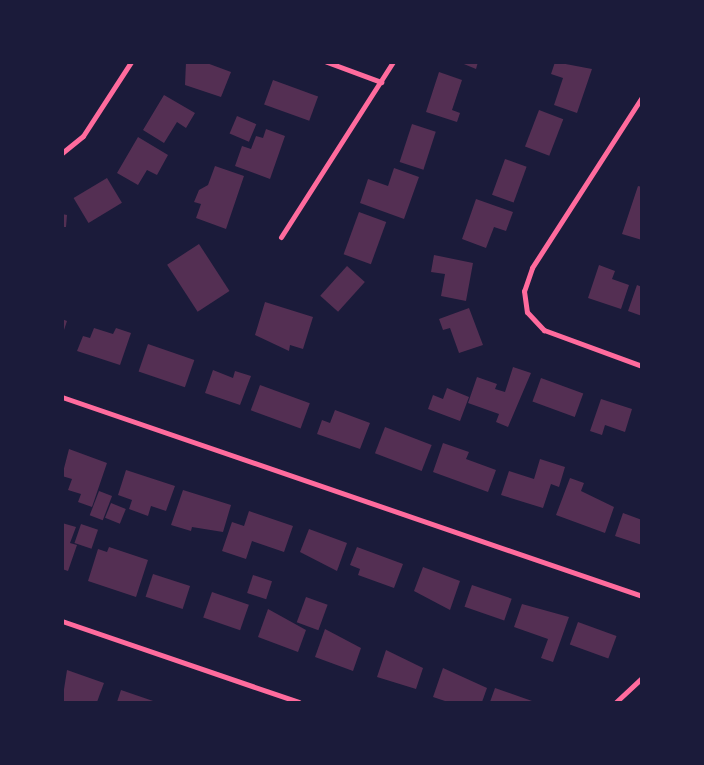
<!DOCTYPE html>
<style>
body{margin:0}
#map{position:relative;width:704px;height:765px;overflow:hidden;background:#1b1b3a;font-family:Signika,sans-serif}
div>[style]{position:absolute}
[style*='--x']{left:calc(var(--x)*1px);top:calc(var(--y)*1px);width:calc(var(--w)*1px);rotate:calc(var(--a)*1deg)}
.building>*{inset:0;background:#542f53;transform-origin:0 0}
.minor>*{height:5px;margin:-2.5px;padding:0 2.5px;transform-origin:2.5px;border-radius:2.5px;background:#ff6b9d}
span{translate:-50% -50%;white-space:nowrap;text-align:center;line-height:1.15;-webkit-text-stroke:5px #1b1b3a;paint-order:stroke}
.frame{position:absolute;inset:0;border:64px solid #1b1b3a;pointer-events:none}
</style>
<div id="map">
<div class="building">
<div style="clip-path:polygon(186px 62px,204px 62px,231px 72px,221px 97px,185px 85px)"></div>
<div style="clip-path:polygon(459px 62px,478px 62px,476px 69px)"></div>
<div style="clip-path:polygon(555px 62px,592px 69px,577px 113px,554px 105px,563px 78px,551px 74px)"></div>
<div style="clip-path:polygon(439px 72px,462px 80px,452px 110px,460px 113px,457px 122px,426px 112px)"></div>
<div style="left:273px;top:80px;width:48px;height:26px;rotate:20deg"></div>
<div style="clip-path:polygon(164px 95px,195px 113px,186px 128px,177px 122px,164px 143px,143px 130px)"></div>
<div style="left:539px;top:110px;width:26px;height:39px;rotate:21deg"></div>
<div style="left:237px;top:116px;width:21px;height:19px;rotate:23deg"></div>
<div style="left:412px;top:124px;width:25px;height:40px;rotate:18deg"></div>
<div style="clip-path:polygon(266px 129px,285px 136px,270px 179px,235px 166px,242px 146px,251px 149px,256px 136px,263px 138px)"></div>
<div style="clip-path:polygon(138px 137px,168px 155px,157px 175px,147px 170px,138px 185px,117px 173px)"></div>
<div style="left:505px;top:159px;width:23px;height:38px;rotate:20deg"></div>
<div style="clip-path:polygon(215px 166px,244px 176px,226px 229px,196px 218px,201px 204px,194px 202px,199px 190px,208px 185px)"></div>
<div style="clip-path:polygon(394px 168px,419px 177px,404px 219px,360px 203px,368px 179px,388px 186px)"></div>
<div style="left:107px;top:178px;width:29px;height:39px;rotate:59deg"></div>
<div style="clip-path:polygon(638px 186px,642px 187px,642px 240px,622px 234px)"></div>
<div style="clip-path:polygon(476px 199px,513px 212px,506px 231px,494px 227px,486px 248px,462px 239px)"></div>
<div style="left:359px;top:212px;width:29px;height:45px;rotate:20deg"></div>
<div style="clip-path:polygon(62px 214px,67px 215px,66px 227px,62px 227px)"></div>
<div style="left:199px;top:244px;width:56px;height:38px;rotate:57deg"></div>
<div style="clip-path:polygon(434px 255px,473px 263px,466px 301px,441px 296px,445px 274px,431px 272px)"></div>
<div style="clip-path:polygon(599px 265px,615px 271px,612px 279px,629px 285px,621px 309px,588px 298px)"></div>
<div style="left:347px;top:266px;width:24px;height:40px;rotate:42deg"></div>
<div style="clip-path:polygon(637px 285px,642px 287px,642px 316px,628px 311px)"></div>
<div style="clip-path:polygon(265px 302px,313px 317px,303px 349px,290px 345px,289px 351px,255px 335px)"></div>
<div style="clip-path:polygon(469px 308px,483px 345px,459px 353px,450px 328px,443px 330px,439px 319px)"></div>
<div style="clip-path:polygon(62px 319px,67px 321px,63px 333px,62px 333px)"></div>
<div style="clip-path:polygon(94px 328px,113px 334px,116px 328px,131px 333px,120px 365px,77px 351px,83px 336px,90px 338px)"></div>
<div style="left:148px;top:344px;width:49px;height:29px;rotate:19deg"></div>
<div style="clip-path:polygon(513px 367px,531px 373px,508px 427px,496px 422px,499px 414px,468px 403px,477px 377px,497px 384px,495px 389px,505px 392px)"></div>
<div style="clip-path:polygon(213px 370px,233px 378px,235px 371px,251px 376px,240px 405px,205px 393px)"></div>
<div style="left:541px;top:378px;width:45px;height:25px;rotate:20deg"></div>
<div style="left:260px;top:385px;width:53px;height:27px;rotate:20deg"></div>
<div style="clip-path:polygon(447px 388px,469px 397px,460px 421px,428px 409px,433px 395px,443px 399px)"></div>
<div style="clip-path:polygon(601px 399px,632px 409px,625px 432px,605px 425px,602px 435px,590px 431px)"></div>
<div style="clip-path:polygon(335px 410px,370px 423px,360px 449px,317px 434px,322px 420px,330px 423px)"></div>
<div style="left:385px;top:427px;width:50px;height:28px;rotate:21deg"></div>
<div style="clip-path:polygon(443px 443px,469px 452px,466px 459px,496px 470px,488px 492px,433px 472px)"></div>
<div style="clip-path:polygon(69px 449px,107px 463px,92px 507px,78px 502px,81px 494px,68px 490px,72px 479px,62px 476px)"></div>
<div style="clip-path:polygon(540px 459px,565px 467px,559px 487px,551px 484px,543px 508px,501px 495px,509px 471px,534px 479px)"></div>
<div style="clip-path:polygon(126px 470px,175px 486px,166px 511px,151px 506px,148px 516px,129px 509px,132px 500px,118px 495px)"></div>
<div style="clip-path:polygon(570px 478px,584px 483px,581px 491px,614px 507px,605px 533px,556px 515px)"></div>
<div style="clip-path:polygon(183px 490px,231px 505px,223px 532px,192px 527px,191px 531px,171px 525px)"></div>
<div style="left:99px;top:491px;width:14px;height:26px;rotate:21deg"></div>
<div style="left:111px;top:503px;width:16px;height:16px;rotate:22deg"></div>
<div style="clip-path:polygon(249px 511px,293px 526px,284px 552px,252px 541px,246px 559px,222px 551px,232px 522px,244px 526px)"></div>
<div style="clip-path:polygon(623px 513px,642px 520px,642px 545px,615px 536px)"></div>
<div style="clip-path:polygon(62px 523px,76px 527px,70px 543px,77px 545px,68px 571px,62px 569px)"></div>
<div style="left:81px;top:524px;width:18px;height:20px;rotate:19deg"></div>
<div style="clip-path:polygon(309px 529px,347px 543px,337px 571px,300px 552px)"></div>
<div style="clip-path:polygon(109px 547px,148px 560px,136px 597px,88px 581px,98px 549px,107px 552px)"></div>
<div style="clip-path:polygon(357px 547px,403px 564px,394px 588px,358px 575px,360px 569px,350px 565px)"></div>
<div style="clip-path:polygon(423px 567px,460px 581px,450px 610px,414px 591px)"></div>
<div style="left:153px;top:574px;width:39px;height:24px;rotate:18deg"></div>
<div style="left:253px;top:575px;width:20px;height:19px;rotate:18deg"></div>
<div style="left:472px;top:585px;width:42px;height:23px;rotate:19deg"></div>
<div style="left:212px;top:592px;width:39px;height:27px;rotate:19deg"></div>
<div style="left:306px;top:597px;width:23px;height:27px;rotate:20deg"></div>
<div style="clip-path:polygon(522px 604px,569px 617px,553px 662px,541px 658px,548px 639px,514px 627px)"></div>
<div style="clip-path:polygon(268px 609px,306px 630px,298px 652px,258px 637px)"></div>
<div style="left:578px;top:622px;width:41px;height:24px;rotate:20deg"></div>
<div style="clip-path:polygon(325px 629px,361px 648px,353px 671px,315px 657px)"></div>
<div style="clip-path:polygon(386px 650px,423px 668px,416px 689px,377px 677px)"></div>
<div style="clip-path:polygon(443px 668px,487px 688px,482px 702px,448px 702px,433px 697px)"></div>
<div style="clip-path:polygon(67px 670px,104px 683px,97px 702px,62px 702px)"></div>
<div style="clip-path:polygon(495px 688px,532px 701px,532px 702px,490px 702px)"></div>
<div style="clip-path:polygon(121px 690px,156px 702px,117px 702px)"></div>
</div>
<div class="minor">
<div style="--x:327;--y:62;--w:58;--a:20.3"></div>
<div style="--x:642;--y:97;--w:203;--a:122.8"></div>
<div style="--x:532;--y:268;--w:24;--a:109"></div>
<div style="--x:524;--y:291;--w:21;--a:82"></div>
<div style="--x:527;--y:312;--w:25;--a:47"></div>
<div style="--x:544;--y:330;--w:104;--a:20.2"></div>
<div style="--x:62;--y:153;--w:27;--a:-39"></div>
<div style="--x:83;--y:136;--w:88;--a:-57"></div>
<div style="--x:281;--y:237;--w:208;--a:-57.4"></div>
<div style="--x:62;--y:397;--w:613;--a:18.94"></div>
<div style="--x:62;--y:621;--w:250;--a:18.9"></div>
<div style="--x:616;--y:702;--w:35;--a:-43"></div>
</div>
<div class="frame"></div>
</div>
